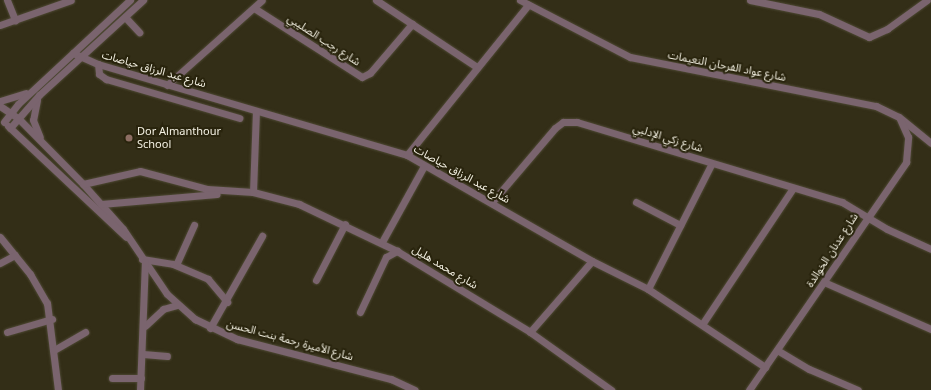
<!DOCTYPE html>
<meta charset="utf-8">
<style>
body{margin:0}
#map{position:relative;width:931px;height:390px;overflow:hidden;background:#332e17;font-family:"Noto Sans","Noto Sans Arabic",sans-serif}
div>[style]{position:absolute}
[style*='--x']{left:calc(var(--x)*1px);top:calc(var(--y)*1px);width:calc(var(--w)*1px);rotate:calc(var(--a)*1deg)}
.roads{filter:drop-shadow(0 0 1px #4e4934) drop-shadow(0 0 1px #4e4934)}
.minor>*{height:7px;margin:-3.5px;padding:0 3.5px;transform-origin:3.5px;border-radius:3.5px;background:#7a646e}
.dots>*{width:11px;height:11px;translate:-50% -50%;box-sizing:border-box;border:2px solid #29240d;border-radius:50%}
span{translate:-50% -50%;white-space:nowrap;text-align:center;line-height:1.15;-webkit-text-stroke:4px #29240d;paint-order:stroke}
.street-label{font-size:11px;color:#f4f1e3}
.poi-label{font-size:11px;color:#f4f1e3}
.left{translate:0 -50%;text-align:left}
</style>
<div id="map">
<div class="roads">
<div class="minor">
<div style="--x:7;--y:0;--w:22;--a:68"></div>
<div style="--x:376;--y:0;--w:121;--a:33.6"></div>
<div style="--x:520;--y:0;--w:124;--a:27.4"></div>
<div style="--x:630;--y:57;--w:251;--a:11.3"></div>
<div style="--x:876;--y:106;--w:25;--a:26"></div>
<div style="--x:899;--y:117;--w:41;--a:39.1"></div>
<div style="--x:750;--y:0;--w:70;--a:11.5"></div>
<div style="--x:819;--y:14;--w:55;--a:24.7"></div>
<div style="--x:869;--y:37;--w:20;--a:-24"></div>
<div style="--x:887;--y:29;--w:49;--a:-35.9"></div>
<div style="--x:254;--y:8;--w:128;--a:32.6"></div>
<div style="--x:362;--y:77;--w:9;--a:-27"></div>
<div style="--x:370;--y:73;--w:65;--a:-49.4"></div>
<div style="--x:125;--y:17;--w:21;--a:47"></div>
<div style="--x:0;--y:25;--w:75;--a:-19.4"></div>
<div style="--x:73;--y:53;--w:27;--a:24"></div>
<div style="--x:98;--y:64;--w:322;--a:16.4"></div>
<div style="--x:407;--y:155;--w:213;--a:29.8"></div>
<div style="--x:592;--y:261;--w:63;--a:26.6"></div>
<div style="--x:648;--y:289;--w:141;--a:33.7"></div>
<div style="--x:98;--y:64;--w:10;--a:84"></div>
<div style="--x:99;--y:74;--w:9;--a:36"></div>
<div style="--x:106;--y:79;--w:139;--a:16.3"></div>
<div style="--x:167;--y:85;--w:127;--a:-41.8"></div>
<div style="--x:37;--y:100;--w:20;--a:101"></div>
<div style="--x:33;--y:120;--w:18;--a:68"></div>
<div style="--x:0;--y:101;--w:27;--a:-17"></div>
<div style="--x:0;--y:106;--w:22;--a:34"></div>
<div style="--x:18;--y:118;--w:93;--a:45.4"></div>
<div style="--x:83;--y:184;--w:60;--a:48.4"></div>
<div style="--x:123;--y:229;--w:78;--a:55.9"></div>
<div style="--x:167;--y:294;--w:38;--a:42"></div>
<div style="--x:195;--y:319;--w:47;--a:25.5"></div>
<div style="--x:237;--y:339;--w:159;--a:14.6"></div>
<div style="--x:391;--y:379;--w:26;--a:25"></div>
<div style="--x:4;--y:122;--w:23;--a:-52"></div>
<div style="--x:18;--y:104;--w:153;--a:-42.9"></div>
<div style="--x:8;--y:126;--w:162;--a:43.2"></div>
<div style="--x:10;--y:128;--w:44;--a:-48.7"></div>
<div style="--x:39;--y:95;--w:141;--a:-42.4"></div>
<div style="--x:407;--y:155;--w:193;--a:-51.1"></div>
<div style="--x:83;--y:184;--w:58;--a:-12.8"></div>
<div style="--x:140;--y:171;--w:69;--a:15"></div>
<div style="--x:207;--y:189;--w:46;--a:3.7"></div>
<div style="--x:253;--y:192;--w:48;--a:14.6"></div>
<div style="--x:299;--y:204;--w:109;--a:25.6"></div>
<div style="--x:397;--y:251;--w:156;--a:31.3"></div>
<div style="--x:530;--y:332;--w:100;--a:35.6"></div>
<div style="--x:253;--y:192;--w:81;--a:-87.9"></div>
<div style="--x:492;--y:202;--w:97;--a:-49.6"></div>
<div style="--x:555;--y:128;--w:10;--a:-37"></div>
<div style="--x:563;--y:122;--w:14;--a:0"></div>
<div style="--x:577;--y:122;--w:277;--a:16.8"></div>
<div style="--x:842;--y:202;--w:52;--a:31"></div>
<div style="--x:887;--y:229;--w:48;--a:24.4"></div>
<div style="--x:636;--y:202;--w:50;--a:27.6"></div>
<div style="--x:101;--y:204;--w:116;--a:-4.9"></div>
<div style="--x:0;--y:237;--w:48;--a:51"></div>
<div style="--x:30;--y:274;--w:34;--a:60"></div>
<div style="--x:47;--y:303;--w:88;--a:82.8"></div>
<div style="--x:382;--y:242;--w:87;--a:-61.1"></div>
<div style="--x:142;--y:259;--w:31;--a:9"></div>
<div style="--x:173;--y:264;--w:38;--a:23"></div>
<div style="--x:208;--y:279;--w:30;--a:50"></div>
<div style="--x:0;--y:263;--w:17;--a:-28"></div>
<div style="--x:176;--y:265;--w:44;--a:-65.8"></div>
<div style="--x:316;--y:280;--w:63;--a:-62.6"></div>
<div style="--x:824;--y:282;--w:117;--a:23.7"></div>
<div style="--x:648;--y:289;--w:141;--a:-63.1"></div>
<div style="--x:360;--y:312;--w:61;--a:-64.7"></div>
<div style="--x:386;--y:257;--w:13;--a:-29"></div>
<div style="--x:703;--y:323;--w:162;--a:-56.3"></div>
<div style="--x:145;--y:326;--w:25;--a:-43"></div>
<div style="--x:163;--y:309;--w:15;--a:-16"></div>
<div style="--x:210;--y:328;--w:106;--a:-60.5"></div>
<div style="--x:7;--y:332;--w:47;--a:-16.1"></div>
<div style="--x:530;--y:332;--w:94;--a:-48.9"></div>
<div style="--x:54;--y:350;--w:36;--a:-30"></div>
<div style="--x:777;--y:350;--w:37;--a:31"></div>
<div style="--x:809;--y:369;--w:53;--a:23.2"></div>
<div style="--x:143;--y:354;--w:24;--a:5"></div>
<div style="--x:112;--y:378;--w:29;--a:0"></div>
<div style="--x:140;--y:390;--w:128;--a:-87.8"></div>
<div style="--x:749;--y:390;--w:277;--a:-55.4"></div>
<div style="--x:906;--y:162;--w:25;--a:-85"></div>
<div style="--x:908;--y:137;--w:20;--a:-114"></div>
</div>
</div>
<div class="dots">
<div style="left:129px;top:138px;background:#8d6e63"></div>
</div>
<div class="street-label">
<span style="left:324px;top:40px;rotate:33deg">شارع رجب الصليبي</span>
<span style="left:727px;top:66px;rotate:11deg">شارع عواد الفرحان النعيمات</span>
<span style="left:154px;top:69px;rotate:16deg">شارع عبد الرزاق حياصات</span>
<span style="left:668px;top:138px;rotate:17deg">شارع زكي الإدلبي</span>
<span style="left:462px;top:174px;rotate:29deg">شارع عبد الرزاق حياصات</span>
<span style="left:832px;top:250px;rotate:-57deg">شارع عدنان الخوالدة</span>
<span style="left:445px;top:267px;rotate:31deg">شارع محمد هليل</span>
<span style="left:290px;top:340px;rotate:15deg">شارع الأميرة رحمة بنت الحسن</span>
</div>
<div class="poi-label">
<span class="left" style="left:137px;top:138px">Dor Almanthour<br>School</span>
</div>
</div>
